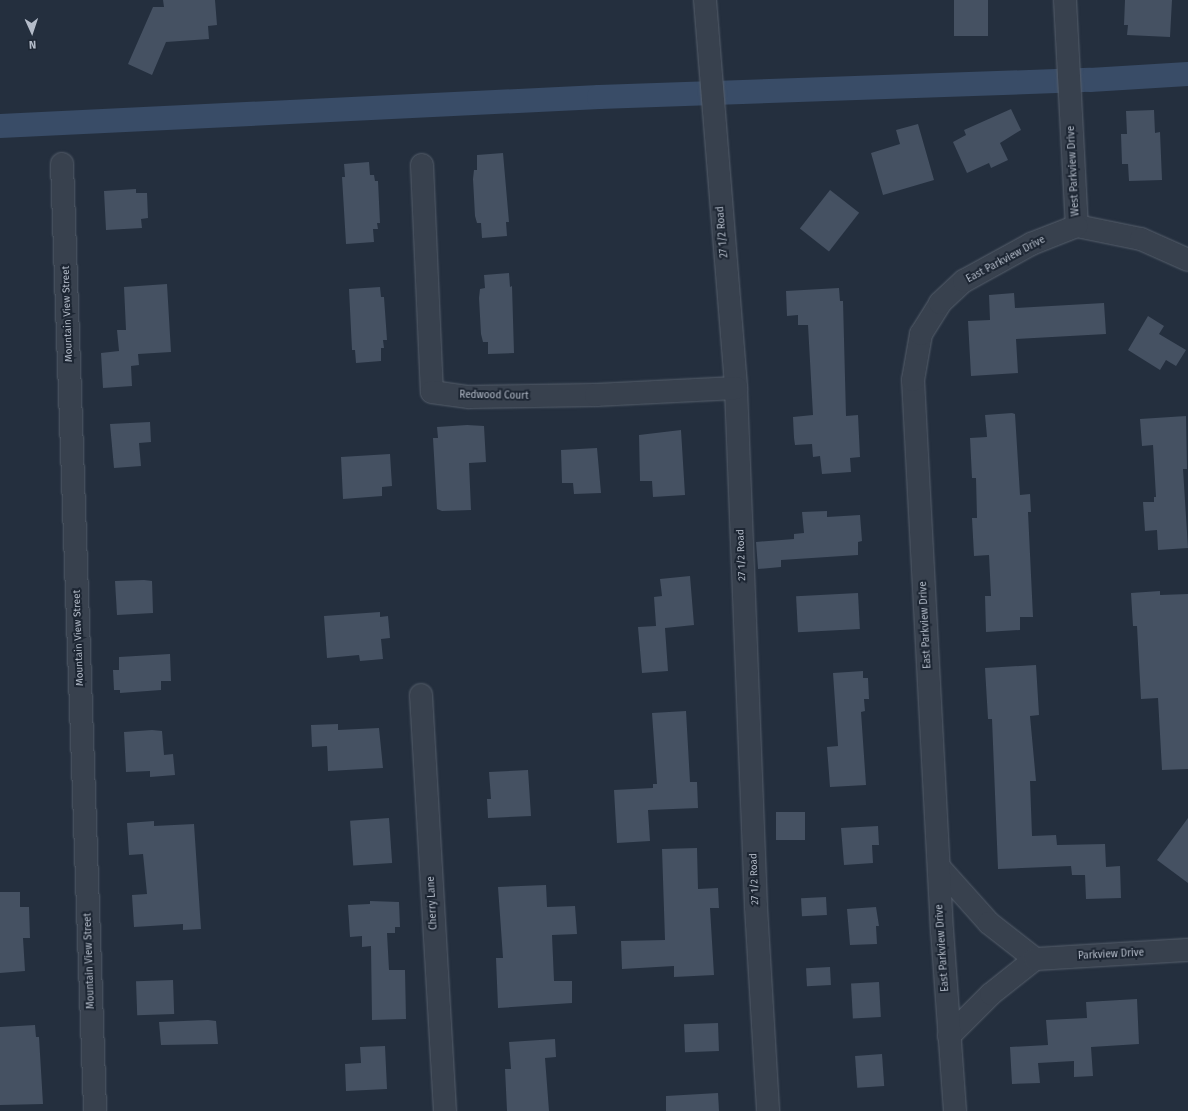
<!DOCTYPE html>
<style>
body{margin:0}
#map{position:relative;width:1188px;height:1111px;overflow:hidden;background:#242f3e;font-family:"Fira Sans",sans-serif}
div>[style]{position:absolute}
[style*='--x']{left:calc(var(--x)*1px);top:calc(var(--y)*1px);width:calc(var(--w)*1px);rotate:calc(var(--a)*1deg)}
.canal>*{height:24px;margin:-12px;padding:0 12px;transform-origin:12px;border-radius:12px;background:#394c67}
.building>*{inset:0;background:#455162;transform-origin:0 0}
.roads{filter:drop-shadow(0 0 1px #565f6c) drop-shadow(0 0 1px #565f6c)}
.minor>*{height:22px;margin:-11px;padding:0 11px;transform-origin:11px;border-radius:11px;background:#38414e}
span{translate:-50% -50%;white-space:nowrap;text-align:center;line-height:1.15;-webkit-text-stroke:4px #1d2633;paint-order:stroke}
.street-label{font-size:10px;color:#b4bcc9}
.north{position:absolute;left:12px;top:12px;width:40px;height:40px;-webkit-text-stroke:3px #1d2633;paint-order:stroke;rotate:177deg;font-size:11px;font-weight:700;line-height:16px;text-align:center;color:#b4bcc9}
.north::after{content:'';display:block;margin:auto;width:14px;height:18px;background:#b4bcc9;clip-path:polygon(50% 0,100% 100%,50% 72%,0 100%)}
</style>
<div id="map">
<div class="canal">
<div style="--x:0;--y:126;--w:600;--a:-2.77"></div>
<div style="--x:599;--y:97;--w:491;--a:-2"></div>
<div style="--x:1090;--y:80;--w:98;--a:-3.5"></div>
</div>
<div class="building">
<div style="clip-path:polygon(163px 0,215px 0,217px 25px,208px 26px,209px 39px,166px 42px,152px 75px,128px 64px,153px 7px,164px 7px)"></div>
<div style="left:954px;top:0;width:34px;height:36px"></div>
<div style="clip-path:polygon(1125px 0,1172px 0,1170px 37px,1127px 35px,1128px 25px,1124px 25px)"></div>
<div style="clip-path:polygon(1011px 109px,1021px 130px,1000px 143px,1008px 160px,991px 168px,989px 163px,967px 173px,953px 142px,966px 135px,964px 130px)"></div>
<div style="clip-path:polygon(1154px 110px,1155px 133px,1160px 132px,1162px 180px,1129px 181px,1128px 164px,1122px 164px,1121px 134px,1127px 134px,1126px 111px)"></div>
<div style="clip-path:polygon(918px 124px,934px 180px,883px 195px,871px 153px,900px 144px,896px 130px)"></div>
<div style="clip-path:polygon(503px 153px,509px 222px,506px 222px,507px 236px,482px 238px,481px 223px,477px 223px,475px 216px,473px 179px,474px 170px,477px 170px,477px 155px)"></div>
<div style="clip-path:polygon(369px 162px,370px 175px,374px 175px,375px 181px,378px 181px,380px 223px,377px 223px,378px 229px,373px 229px,374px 242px,346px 244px,342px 177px,345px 177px,344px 164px)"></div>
<div style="clip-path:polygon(136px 189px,136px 193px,147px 193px,148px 218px,141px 219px,142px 228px,106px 230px,104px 191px)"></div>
<div style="left:830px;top:190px;width:37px;height:49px;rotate:38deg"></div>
<div style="clip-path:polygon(509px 273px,510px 287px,512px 286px,514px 353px,488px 354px,488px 342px,483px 342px,481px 334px,479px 298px,480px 289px,485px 288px,484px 275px)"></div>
<div style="clip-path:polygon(167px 284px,171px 352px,138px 354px,139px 365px,131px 366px,132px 386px,103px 388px,101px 353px,119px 351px,117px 330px,126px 330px,124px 287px)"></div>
<div style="clip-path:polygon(380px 287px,381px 297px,384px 297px,387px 340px,383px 340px,384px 348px,381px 348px,381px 361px,356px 363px,355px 350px,352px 350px,349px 289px)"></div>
<div style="clip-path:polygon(839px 288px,840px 301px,843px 301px,846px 416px,858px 415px,860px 457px,850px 458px,851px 472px,822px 474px,820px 456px,813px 457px,812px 444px,795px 445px,794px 438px,793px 417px,813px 415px,808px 325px,798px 325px,798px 315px,787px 316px,786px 291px)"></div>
<div style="clip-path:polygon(1014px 293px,1015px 308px,1104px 303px,1106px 334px,1016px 339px,1018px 373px,971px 376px,968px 321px,990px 320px,989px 295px)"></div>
<div style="clip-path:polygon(1148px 316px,1164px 326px,1159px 334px,1186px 350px,1176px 366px,1166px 360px,1160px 370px,1128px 350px)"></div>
<div style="clip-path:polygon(1012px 413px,1015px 414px,1020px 495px,1030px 494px,1031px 512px,1028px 512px,1033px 617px,1020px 617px,1020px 630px,986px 632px,985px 596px,991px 596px,989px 555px,974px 556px,972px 518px,977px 518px,976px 478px,972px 478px,970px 438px,987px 437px,985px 415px)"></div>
<div style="clip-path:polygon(1186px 416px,1187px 469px,1183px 469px,1188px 548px,1158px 550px,1157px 530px,1145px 531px,1143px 502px,1154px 502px,1154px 497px,1156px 497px,1153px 445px,1142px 446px,1140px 419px)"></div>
<div style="clip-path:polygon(150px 422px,151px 442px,139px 443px,141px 466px,114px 468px,110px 424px)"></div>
<div style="clip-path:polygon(467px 425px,484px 426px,486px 462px,469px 463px,471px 510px,442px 511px,437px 509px,433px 438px,438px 438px,437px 427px)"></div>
<div style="clip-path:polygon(681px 430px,685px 495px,653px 497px,652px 481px,640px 481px,639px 435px)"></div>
<div style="clip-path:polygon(597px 448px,601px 493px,574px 494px,573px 483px,562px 483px,561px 450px)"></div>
<div style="clip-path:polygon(390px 454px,392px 486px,382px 487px,382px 496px,343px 499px,341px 457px)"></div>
<div style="clip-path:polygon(827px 511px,827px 517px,860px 515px,862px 541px,858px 542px,858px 555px,781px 560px,781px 567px,758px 569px,756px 542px,794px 539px,794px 534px,804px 533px,802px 512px)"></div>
<div style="clip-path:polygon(690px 576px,694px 625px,665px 628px,668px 671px,642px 673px,638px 627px,656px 626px,654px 597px,662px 596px,660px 579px)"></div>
<div style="clip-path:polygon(144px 580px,152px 581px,153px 613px,117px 615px,115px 581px)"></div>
<div style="clip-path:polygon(1160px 591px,1160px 595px,1188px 594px,1188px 769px,1162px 770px,1158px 698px,1141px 699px,1137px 626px,1133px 626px,1131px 593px)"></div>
<div style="left:858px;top:593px;width:36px;height:62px;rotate:87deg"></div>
<div style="clip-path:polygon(380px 612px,380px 617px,388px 616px,390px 638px,381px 639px,383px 659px,360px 661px,359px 655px,327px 658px,324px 616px)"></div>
<div style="clip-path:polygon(170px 654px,171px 681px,161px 681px,161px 690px,120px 693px,120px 690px,114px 690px,113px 670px,119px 670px,119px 657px)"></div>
<div style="clip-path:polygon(1036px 665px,1039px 715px,1030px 716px,1036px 781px,1030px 781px,1032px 836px,1056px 835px,1057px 845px,1105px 844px,1106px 867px,1120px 866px,1121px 898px,1086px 899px,1085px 875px,1072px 875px,1071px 866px,998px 869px,992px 719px,988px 719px,985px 668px)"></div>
<div style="clip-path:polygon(863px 671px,863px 678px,868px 678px,869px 699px,864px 699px,865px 711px,861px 712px,866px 785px,830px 787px,827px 747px,838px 746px,833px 673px)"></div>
<div style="clip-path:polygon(686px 711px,690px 782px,697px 782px,698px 808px,648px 810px,650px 841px,617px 843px,614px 790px,653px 788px,653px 784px,657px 784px,652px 713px)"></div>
<div style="clip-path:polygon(338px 724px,338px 730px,379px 728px,383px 768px,328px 771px,327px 746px,312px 747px,311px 725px)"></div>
<div style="clip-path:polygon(152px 730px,162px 731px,164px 755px,173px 754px,175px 775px,150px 777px,150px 771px,126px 772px,124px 732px)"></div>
<div style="clip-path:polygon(528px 770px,531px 816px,488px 818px,487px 799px,491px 799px,489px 772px)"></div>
<div style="left:805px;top:812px;width:28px;height:29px;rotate:90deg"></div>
<div style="left:389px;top:818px;width:45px;height:39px;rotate:86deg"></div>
<div style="clip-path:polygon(1188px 818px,1188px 883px,1157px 860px)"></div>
<div style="clip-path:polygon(154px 821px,154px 826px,194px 824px,201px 929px,183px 930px,183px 924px,134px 927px,132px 895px,147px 894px,143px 854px,129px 855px,127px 823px)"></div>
<div style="clip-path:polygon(878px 826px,879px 845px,872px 845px,873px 863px,844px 865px,841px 828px)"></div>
<div style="clip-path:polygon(697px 848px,698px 889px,718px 888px,719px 908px,710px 908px,714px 975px,674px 977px,674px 966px,622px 969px,621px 941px,665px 940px,662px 849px)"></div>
<div style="clip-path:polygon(546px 885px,547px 907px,575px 906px,577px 934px,552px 935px,554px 981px,572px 981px,572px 1003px,498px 1008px,496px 958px,503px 958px,498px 887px)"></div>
<div style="clip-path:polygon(0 892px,20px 892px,20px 907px,29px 907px,30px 938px,23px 938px,25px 971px,0 973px)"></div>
<div style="left:826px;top:897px;width:18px;height:25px;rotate:87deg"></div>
<div style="clip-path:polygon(370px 901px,399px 902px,400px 927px,395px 927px,395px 933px,387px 933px,389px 970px,405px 970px,406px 1019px,372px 1020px,371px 946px,362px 947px,362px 936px,350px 937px,348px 905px,370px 904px)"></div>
<div style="clip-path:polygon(876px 907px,879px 926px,876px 926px,877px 944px,850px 945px,847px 909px)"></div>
<div style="left:830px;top:967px;width:18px;height:24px;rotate:87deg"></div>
<div style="left:173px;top:980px;width:34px;height:37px;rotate:88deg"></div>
<div style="left:879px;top:982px;width:35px;height:28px;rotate:87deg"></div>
<div style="clip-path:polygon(1137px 999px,1139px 1044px,1091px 1047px,1093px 1076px,1074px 1077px,1074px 1061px,1038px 1063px,1040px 1083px,1012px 1084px,1010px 1047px,1048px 1045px,1046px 1020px,1087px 1018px,1086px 1002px)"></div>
<div style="clip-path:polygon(208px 1020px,216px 1021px,218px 1044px,161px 1045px,159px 1022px)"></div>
<div style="left:718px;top:1023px;width:28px;height:34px;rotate:88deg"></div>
<div style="clip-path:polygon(35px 1025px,36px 1037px,39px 1037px,43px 1104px,0 1105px,0 1027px)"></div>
<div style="clip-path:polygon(555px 1039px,556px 1057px,545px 1058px,549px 1111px,507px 1111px,505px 1069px,511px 1069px,509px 1042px)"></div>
<div style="clip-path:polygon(385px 1046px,387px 1089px,346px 1091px,345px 1064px,361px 1063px,360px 1047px)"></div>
<div style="left:882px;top:1054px;width:32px;height:27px;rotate:86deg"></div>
<div style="clip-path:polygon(718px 1093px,719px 1111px,666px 1111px,666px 1096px)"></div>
</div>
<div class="roads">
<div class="minor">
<div style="--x:705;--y:0;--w:389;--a:85.4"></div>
<div style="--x:736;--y:388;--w:519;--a:87.79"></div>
<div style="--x:756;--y:907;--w:204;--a:86.6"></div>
<div style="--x:1065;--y:0;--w:226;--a:87"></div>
<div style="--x:62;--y:164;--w:948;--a:88"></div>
<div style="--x:422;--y:165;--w:227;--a:87.5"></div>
<div style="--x:432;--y:392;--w:37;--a:8"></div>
<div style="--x:469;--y:397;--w:127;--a:-0.9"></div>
<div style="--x:596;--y:395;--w:140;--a:-2.9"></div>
<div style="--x:1077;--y:226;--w:65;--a:11.5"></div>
<div style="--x:1141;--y:239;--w:51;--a:24.1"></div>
<div style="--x:421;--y:695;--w:417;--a:86.7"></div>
<div style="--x:939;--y:867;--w:75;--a:48.2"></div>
<div style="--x:989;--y:923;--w:58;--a:38"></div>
<div style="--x:949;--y:1036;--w:59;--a:-45"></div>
<div style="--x:991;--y:994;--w:56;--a:-38.5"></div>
<div style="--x:1035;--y:959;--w:153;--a:-3.4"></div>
<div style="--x:955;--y:1111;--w:180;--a:-94.1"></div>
<div style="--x:942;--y:931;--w:552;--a:-93.01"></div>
<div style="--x:913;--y:380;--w:47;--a:-80.1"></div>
<div style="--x:921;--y:334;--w:36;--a:-58"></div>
<div style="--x:940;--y:303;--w:33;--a:-43"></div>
<div style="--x:964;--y:281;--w:77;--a:-28.9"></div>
<div style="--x:1031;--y:244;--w:49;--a:-21.4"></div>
</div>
</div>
<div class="street-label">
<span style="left:1074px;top:171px;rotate:-93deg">West Parkview Drive</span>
<span style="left:723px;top:232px;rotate:-95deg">27 1/2 Road</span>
<span style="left:1006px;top:260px;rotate:-28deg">East Parkview Drive</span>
<span style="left:68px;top:314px;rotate:-92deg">Mountain View Street</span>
<span style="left:494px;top:396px;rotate:1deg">Redwood Court</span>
<span style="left:742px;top:555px;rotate:-92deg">27 1/2 Road</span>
<span style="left:926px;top:625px;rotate:-93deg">East Parkview Drive</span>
<span style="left:79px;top:638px;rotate:-92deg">Mountain View Street</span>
<span style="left:755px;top:879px;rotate:-92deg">27 1/2 Road</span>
<span style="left:433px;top:903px;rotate:-93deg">Cherry Lane</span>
<span style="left:943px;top:948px;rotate:-94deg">East Parkview Drive</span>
<span style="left:1111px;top:955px;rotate:-3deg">Parkview Drive</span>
<span style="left:90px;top:961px;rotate:-92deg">Mountain View Street</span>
</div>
<div class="north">N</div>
</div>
